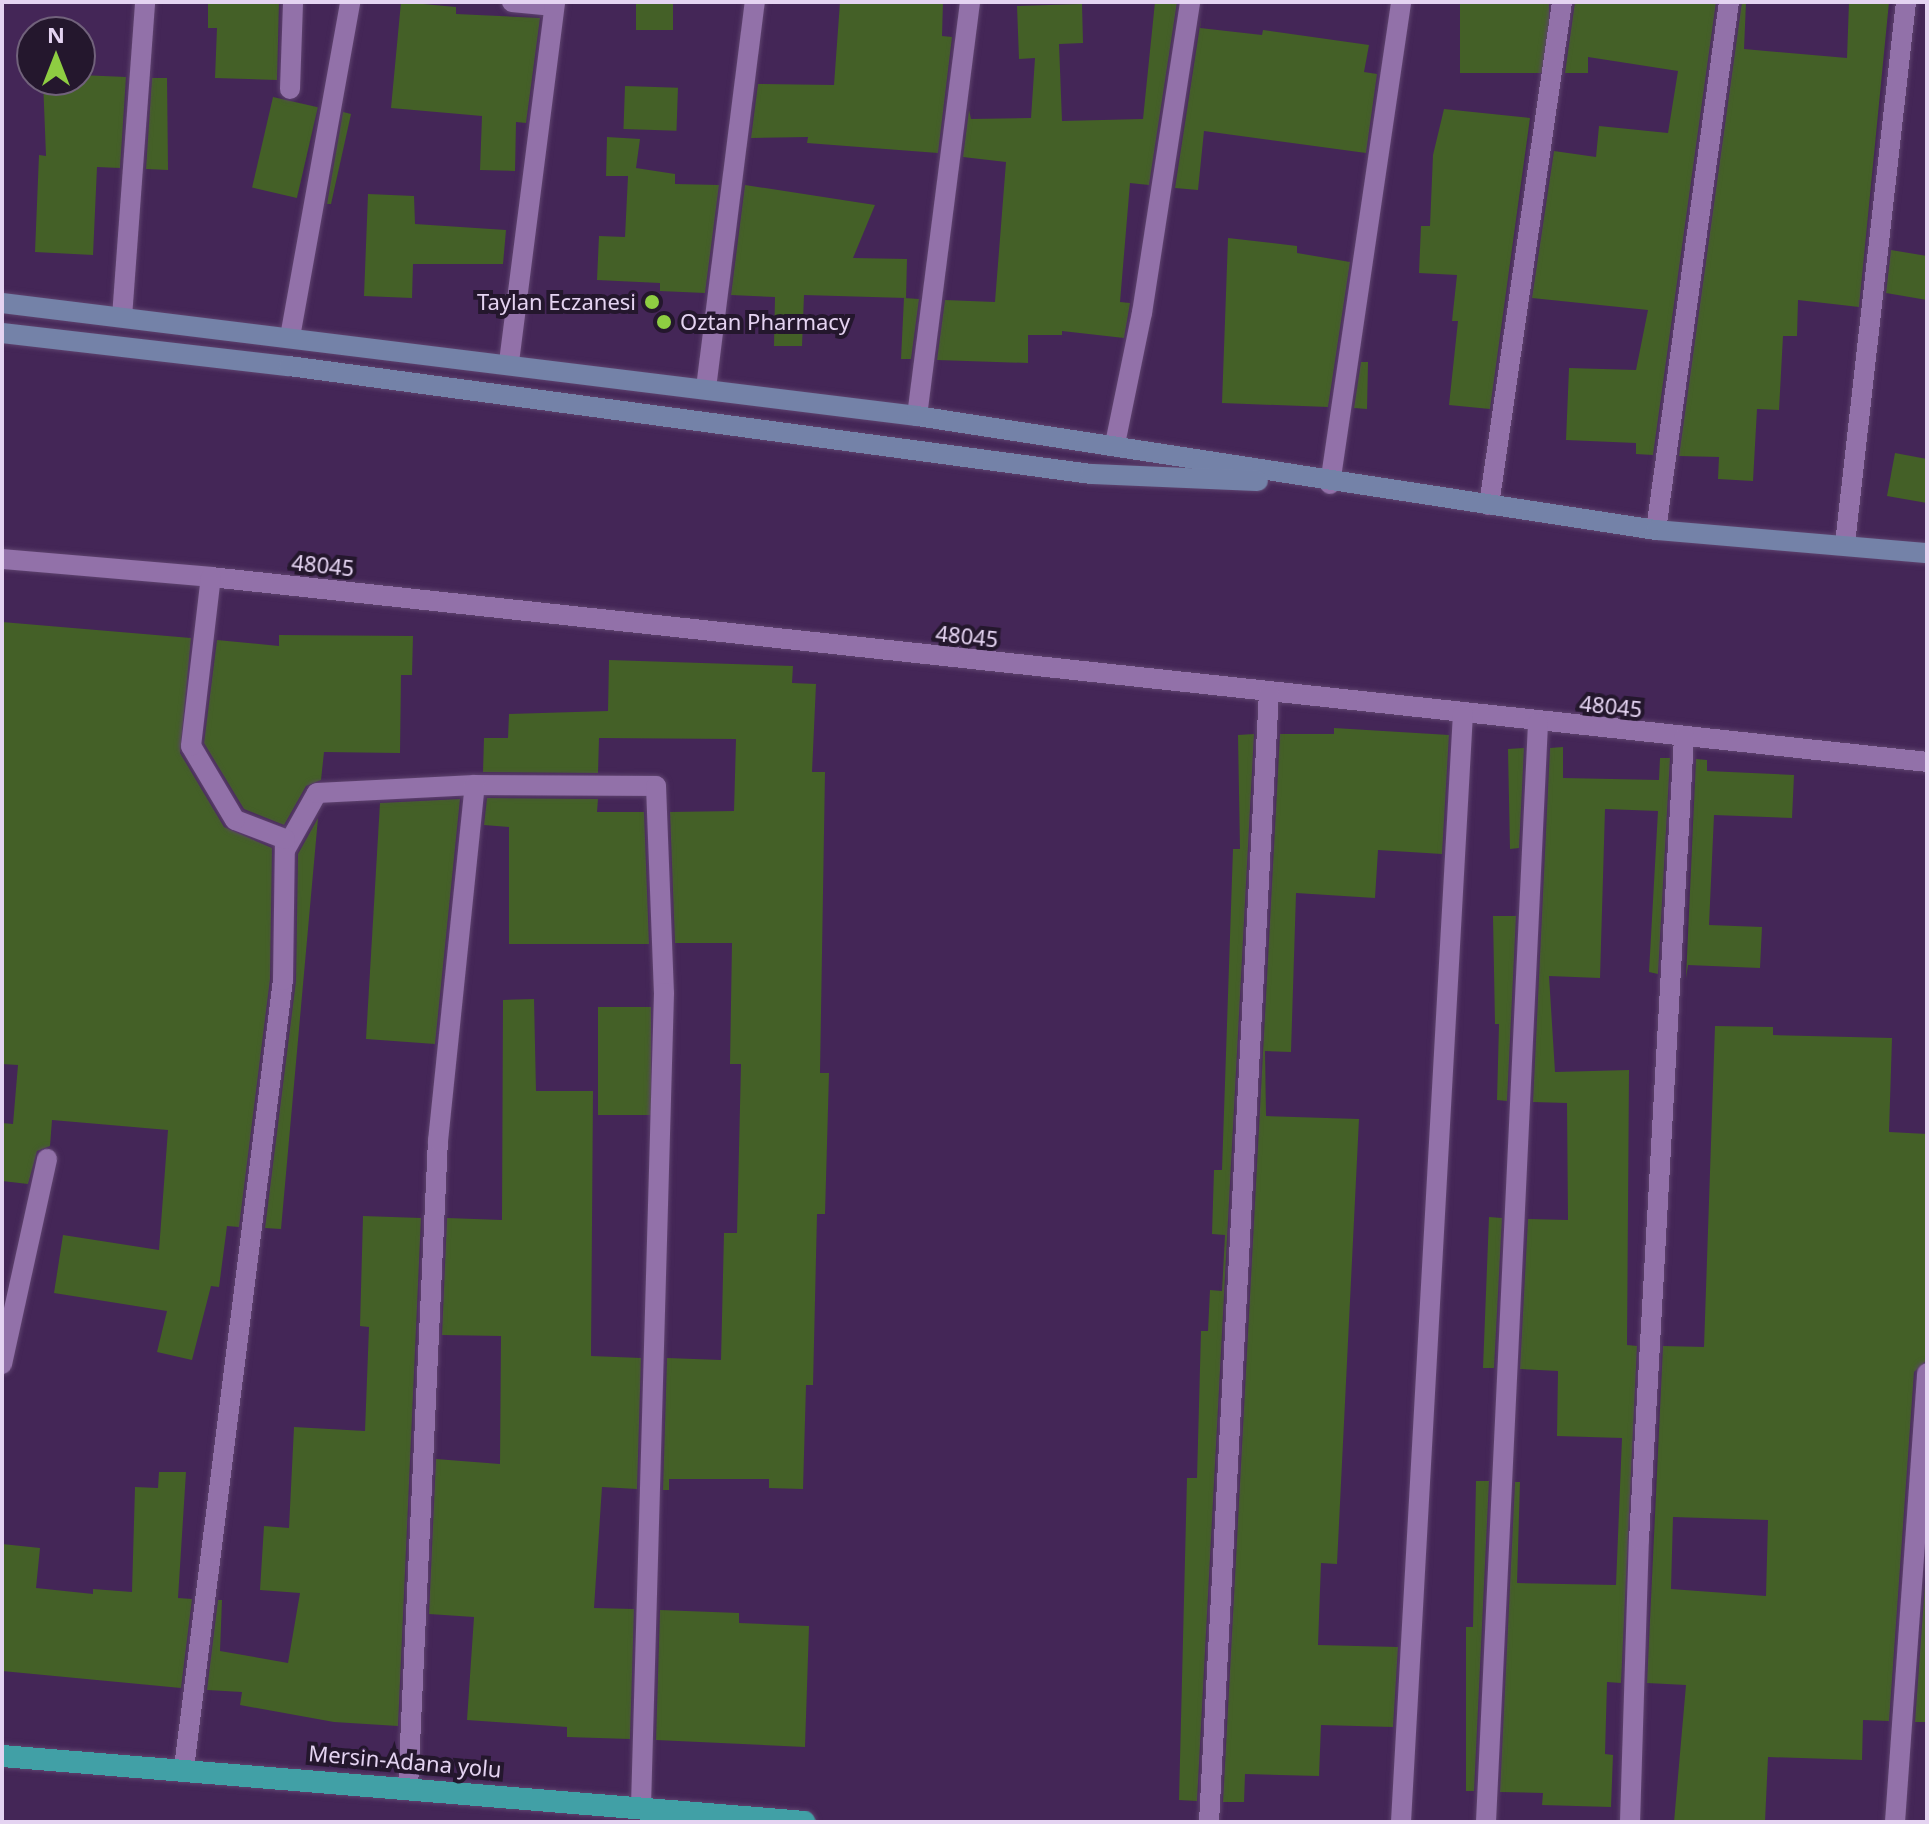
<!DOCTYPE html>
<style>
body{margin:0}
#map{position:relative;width:1929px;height:1824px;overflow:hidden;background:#442657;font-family:"Noto Sans",sans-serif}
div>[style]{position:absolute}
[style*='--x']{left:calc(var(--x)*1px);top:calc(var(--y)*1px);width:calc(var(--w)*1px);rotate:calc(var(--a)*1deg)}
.building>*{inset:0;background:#446027;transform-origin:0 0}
.roads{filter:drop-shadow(0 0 2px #5e436e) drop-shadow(0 0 2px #5e436e)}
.minor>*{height:20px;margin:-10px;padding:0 10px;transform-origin:10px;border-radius:10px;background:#9271a9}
.secondary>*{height:20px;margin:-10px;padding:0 10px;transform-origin:10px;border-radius:10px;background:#7482a8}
.trunk>*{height:22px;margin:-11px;padding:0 11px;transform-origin:11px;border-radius:11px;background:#41a0a6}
.dots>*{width:22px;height:22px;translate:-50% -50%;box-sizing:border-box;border:4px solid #24172d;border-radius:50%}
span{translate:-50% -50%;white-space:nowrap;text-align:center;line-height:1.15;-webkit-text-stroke:8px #24172d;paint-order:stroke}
.poi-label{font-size:22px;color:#e4d3f1}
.right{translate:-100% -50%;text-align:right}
.left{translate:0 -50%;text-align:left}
.street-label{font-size:22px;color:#e4d3f1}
.frame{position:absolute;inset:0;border:4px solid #e4d3f1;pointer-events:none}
.north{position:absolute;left:16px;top:16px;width:80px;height:80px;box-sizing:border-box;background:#24172d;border:2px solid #71627b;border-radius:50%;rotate:0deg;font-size:22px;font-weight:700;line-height:32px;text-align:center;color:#e4d3f1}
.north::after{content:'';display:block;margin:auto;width:28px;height:36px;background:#8ecd42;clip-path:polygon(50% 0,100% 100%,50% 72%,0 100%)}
</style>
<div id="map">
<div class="building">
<div style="clip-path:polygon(208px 2px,279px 2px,277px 80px,215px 78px,217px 28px,208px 28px)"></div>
<div style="clip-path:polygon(401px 2px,456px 7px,456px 14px,540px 18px,526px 123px,516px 122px,515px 171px,480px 170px,482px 116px,391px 108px)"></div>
<div style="left:636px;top:2px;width:37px;height:28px"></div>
<div style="clip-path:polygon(840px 2px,943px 2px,942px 36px,952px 37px,938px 153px,807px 143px,808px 137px,751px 138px,758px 84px,834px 85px)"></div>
<div style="clip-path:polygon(1155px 2px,1177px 2px,1149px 185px,1130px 183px,1120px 302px,1130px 303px,1124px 338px,1062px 331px,1062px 335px,1028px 335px,1028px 363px,937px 360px,945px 300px,995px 302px,1006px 162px,963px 157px,969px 110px,971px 119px,1031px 118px,1035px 58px,1019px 59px,1017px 6px,1082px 4px,1083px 43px,1059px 44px,1062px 121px,1143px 119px)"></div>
<div style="left:1460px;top:2px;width:89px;height:71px"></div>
<div style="clip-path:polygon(1575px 2px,1716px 2px,1653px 455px,1636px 454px,1636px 443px,1566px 440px,1569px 368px,1636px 370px,1648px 310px,1532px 298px,1554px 151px,1596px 157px,1599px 126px,1668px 133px,1678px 71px,1588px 57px,1588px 73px,1565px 73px)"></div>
<div style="clip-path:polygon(1742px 2px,1746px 2px,1744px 49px,1847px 58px,1849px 2px,1889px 2px,1859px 307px,1798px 300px,1797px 336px,1783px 336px,1779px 410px,1757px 409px,1753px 481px,1718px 479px,1719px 457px,1679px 456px)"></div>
<div style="clip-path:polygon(1201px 19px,1200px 28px,1262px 35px,1263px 30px,1369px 45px,1364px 72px,1377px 74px,1366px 153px,1204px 131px,1198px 190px,1175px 188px)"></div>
<div style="clip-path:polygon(80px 75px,126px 77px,120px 168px,97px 167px,93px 255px,35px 252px,39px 155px,46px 156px,43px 80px,80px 80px)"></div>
<div style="clip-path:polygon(152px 78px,167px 78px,168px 170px,146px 169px)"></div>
<div style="left:625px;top:86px;width:53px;height:43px;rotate:2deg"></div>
<div style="left:273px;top:97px;width:46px;height:93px;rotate:13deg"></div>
<div style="clip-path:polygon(1444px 109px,1530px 118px,1490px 409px,1449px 405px,1458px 321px,1452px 321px,1457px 275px,1419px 273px,1421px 226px,1430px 226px,1433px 155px)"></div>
<div style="clip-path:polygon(343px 112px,351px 114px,331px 204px,327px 204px)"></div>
<div style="clip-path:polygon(607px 137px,640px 139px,636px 168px,675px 174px,675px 184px,719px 185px,705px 293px,660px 291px,660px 283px,597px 280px,599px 236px,625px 237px,628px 176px,606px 176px)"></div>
<div style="clip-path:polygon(745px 185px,875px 205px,853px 258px,907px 259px,906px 298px,804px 295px,802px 346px,774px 346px,775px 297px,731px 295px)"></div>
<div style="clip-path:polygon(368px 194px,414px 196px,415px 224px,506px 230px,503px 264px,413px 264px,412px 298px,364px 296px)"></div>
<div style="clip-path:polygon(1228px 238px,1297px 246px,1297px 253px,1350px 262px,1328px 407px,1222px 403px)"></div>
<div style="clip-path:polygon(1891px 250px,1927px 256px,1927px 300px,1886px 293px)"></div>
<div style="clip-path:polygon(904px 298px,919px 299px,911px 359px,901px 359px)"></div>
<div style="clip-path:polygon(1361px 362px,1368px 362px,1367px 409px,1354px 408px)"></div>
<div style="clip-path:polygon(1895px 453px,1927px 459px,1927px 503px,1887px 496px)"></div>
<div style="clip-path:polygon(2px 622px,191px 638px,180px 753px,224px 827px,272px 848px,270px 979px,239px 1227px,227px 1226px,219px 1287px,211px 1286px,192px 1360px,157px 1352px,167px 1311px,54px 1293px,63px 1235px,159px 1250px,168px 1130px,52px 1120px,50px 1146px,37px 1151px,28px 1184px,2px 1181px,2px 1123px,13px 1124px,18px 1065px,2px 1064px)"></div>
<div style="clip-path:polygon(279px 635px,413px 636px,412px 675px,401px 675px,400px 753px,324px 752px,321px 780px,306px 786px,284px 825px,244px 809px,204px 743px,217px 640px,279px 646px)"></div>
<div style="clip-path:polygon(609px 660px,793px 666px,792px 683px,816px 684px,812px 772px,825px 772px,820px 1073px,829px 1073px,825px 1214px,817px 1214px,813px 1385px,806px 1385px,803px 1489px,769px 1488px,769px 1479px,669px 1479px,669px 1490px,663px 1490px,667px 1358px,721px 1360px,724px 1233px,737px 1233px,741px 1064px,730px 1064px,732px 943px,675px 943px,670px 812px,734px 811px,736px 739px,599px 738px,598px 773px,483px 772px,484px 738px,508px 738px,509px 714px,608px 711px)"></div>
<div style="clip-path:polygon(1334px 728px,1449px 735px,1442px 854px,1378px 850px,1375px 898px,1296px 893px,1291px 1052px,1265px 1051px,1266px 1116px,1359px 1119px,1337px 1564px,1321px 1563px,1318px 1645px,1398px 1647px,1393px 1727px,1321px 1725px,1319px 1776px,1245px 1774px,1244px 1802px,1223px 1802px,1280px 734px,1334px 734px)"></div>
<div style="clip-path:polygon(1254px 734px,1197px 1801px,1179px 1800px,1187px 1478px,1197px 1478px,1201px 1331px,1208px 1331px,1210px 1290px,1222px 1291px,1225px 1235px,1212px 1234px,1214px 1170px,1222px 1170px,1233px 849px,1240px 849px,1238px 735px)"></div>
<div style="clip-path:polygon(1563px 747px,1563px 778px,1659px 780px,1660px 758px,1670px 758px,1658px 974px,1649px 972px,1658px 811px,1605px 809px,1600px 978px,1549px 976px,1555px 1072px,1629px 1070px,1627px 1345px,1637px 1346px,1621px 1683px,1607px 1682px,1605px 1754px,1613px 1755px,1611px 1807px,1542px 1805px,1543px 1793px,1500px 1792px,1515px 1482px,1520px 1482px,1517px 1583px,1616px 1585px,1622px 1438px,1557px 1436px,1558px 1371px,1520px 1369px,1528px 1219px,1568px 1220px,1567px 1103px,1533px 1102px,1550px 748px)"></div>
<div style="clip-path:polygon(1524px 748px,1519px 848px,1510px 849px,1508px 749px)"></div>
<div style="clip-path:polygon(1696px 759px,1707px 760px,1707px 771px,1794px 775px,1792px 818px,1714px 815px,1709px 925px,1762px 927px,1760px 968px,1688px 965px,1686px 978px)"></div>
<div style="clip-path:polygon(487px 798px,598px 799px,597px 812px,644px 812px,649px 944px,509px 944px,509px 827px,484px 825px)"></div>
<div style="clip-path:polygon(460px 799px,435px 1044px,366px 1039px,380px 803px)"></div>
<div style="clip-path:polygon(318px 818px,281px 1229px,265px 1228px,296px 981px,298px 854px)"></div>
<div style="clip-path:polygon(1493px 916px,1516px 916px,1507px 1101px,1497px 1100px,1499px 1024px,1495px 1024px)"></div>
<div style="clip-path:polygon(534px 999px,536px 1091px,593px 1091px,591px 1356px,641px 1358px,637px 1489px,602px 1487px,594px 1608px,634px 1609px,630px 1739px,567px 1737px,567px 1727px,467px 1720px,474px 1617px,429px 1614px,436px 1459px,500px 1464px,501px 1336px,442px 1335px,447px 1218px,502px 1220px,503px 1000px)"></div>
<div style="left:598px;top:1007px;width:53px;height:108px"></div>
<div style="clip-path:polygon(evenodd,1715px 1026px,1773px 1027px,1773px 1035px,1892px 1038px,1889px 1132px,1927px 1134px,1927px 1360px,1914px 1372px,1889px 1721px,1863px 1720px,1862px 1760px,1768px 1757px,1765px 1822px,1674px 1822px,1686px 1685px,1647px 1683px,1663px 1346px,1704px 1347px,1715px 1026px,1673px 1517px,1768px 1520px,1766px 1596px,1671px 1589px,1673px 1517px)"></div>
<div style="clip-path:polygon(363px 1216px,421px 1218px,398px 1726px,334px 1722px,240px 1705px,242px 1692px,207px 1690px,218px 1600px,222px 1600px,220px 1651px,288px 1663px,300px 1593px,260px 1590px,264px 1526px,289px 1528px,294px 1427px,365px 1431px,369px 1327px,360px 1326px)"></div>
<div style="clip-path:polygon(1489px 1217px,1502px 1218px,1494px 1368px,1483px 1368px)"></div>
<div style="clip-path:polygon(159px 1472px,186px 1472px,178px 1598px,192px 1599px,181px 1688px,2px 1671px,2px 1544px,40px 1548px,36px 1588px,93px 1594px,93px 1589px,132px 1592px,135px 1487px,158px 1488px)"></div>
<div style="clip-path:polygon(1476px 1481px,1489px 1481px,1474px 1791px,1466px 1791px,1466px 1627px,1473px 1627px)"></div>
<div style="clip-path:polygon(1927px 1556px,1927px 1722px,1915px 1722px)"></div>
<div style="clip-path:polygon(660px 1610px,739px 1613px,739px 1623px,809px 1626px,805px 1747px,656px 1740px)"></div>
</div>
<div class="roads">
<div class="minor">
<div style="--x:512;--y:2;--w:42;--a:5.4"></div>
<div style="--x:290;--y:89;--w:87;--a:-88"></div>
<div style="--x:122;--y:317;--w:316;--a:-85.8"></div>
<div style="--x:290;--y:337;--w:340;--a:-79.8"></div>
<div style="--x:509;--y:362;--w:363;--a:-82.7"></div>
<div style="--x:706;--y:388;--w:389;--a:-82.8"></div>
<div style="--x:917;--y:416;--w:417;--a:-82.7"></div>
<div style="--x:1115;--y:444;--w:134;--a:-78.4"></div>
<div style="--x:1142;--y:313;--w:315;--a:-81.2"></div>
<div style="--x:1330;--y:484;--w:487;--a:-81.6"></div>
<div style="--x:1489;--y:505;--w:508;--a:-81.74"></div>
<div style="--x:1656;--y:530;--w:533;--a:-82.13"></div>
<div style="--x:1845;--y:544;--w:545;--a:-83.58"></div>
<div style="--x:2;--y:559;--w:210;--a:4.9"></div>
<div style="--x:211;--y:577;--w:1726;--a:6.15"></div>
<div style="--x:285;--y:850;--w:65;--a:-60.7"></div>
<div style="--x:317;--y:793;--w:158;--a:-2.9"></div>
<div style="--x:475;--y:785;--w:181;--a:0.3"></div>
<div style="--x:656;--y:786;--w:207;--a:87.8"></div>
<div style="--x:664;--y:993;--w:815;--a:91.62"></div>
<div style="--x:2;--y:1364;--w:210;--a:-77.6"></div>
<div style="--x:184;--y:1768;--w:794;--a:-82.84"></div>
<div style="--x:283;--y:980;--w:141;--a:-89.2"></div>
<div style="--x:285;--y:839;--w:53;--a:-159.2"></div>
<div style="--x:235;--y:820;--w:86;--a:-120.7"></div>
<div style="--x:191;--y:746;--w:170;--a:-83.3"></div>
<div style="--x:408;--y:1788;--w:648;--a:-87.35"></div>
<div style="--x:438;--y:1141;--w:358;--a:-84.1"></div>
<div style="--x:1209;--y:1822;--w:1130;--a:-86.96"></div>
<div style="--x:1401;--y:1822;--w:1110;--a:-86.8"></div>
<div style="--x:1486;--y:1822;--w:1100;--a:-87.29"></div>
<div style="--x:1630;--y:1822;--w:282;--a:-88.2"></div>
<div style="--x:1639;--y:1540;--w:804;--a:-86.79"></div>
<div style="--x:1895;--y:1822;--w:450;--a:-85.9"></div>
</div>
<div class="secondary">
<div style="--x:2;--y:303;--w:922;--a:7.04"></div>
<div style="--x:917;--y:416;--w:748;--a:8.77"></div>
<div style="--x:1656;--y:530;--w:272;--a:4.9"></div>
<div style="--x:2;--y:333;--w:289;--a:6.6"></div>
<div style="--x:289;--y:366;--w:809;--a:7.67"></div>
<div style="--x:1091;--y:474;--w:167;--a:2.4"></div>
</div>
<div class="trunk">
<div style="--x:2;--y:1756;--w:805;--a:4.7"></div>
</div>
</div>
<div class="dots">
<div style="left:652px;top:302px;background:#8ecd42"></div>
<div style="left:664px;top:322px;background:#8ecd42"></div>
</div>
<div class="poi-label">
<span class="right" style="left:636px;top:302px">Taylan Eczanesi</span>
<span class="left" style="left:680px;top:322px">Oztan Pharmacy</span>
</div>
<div class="street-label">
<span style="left:323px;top:565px;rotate:6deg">48045</span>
<span style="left:967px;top:636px;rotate:6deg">48045</span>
<span style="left:1611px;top:706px;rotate:6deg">48045</span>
<span style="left:405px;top:1761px;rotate:5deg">Mersin-Adana yolu</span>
</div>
<div class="frame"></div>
<div class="north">N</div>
</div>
